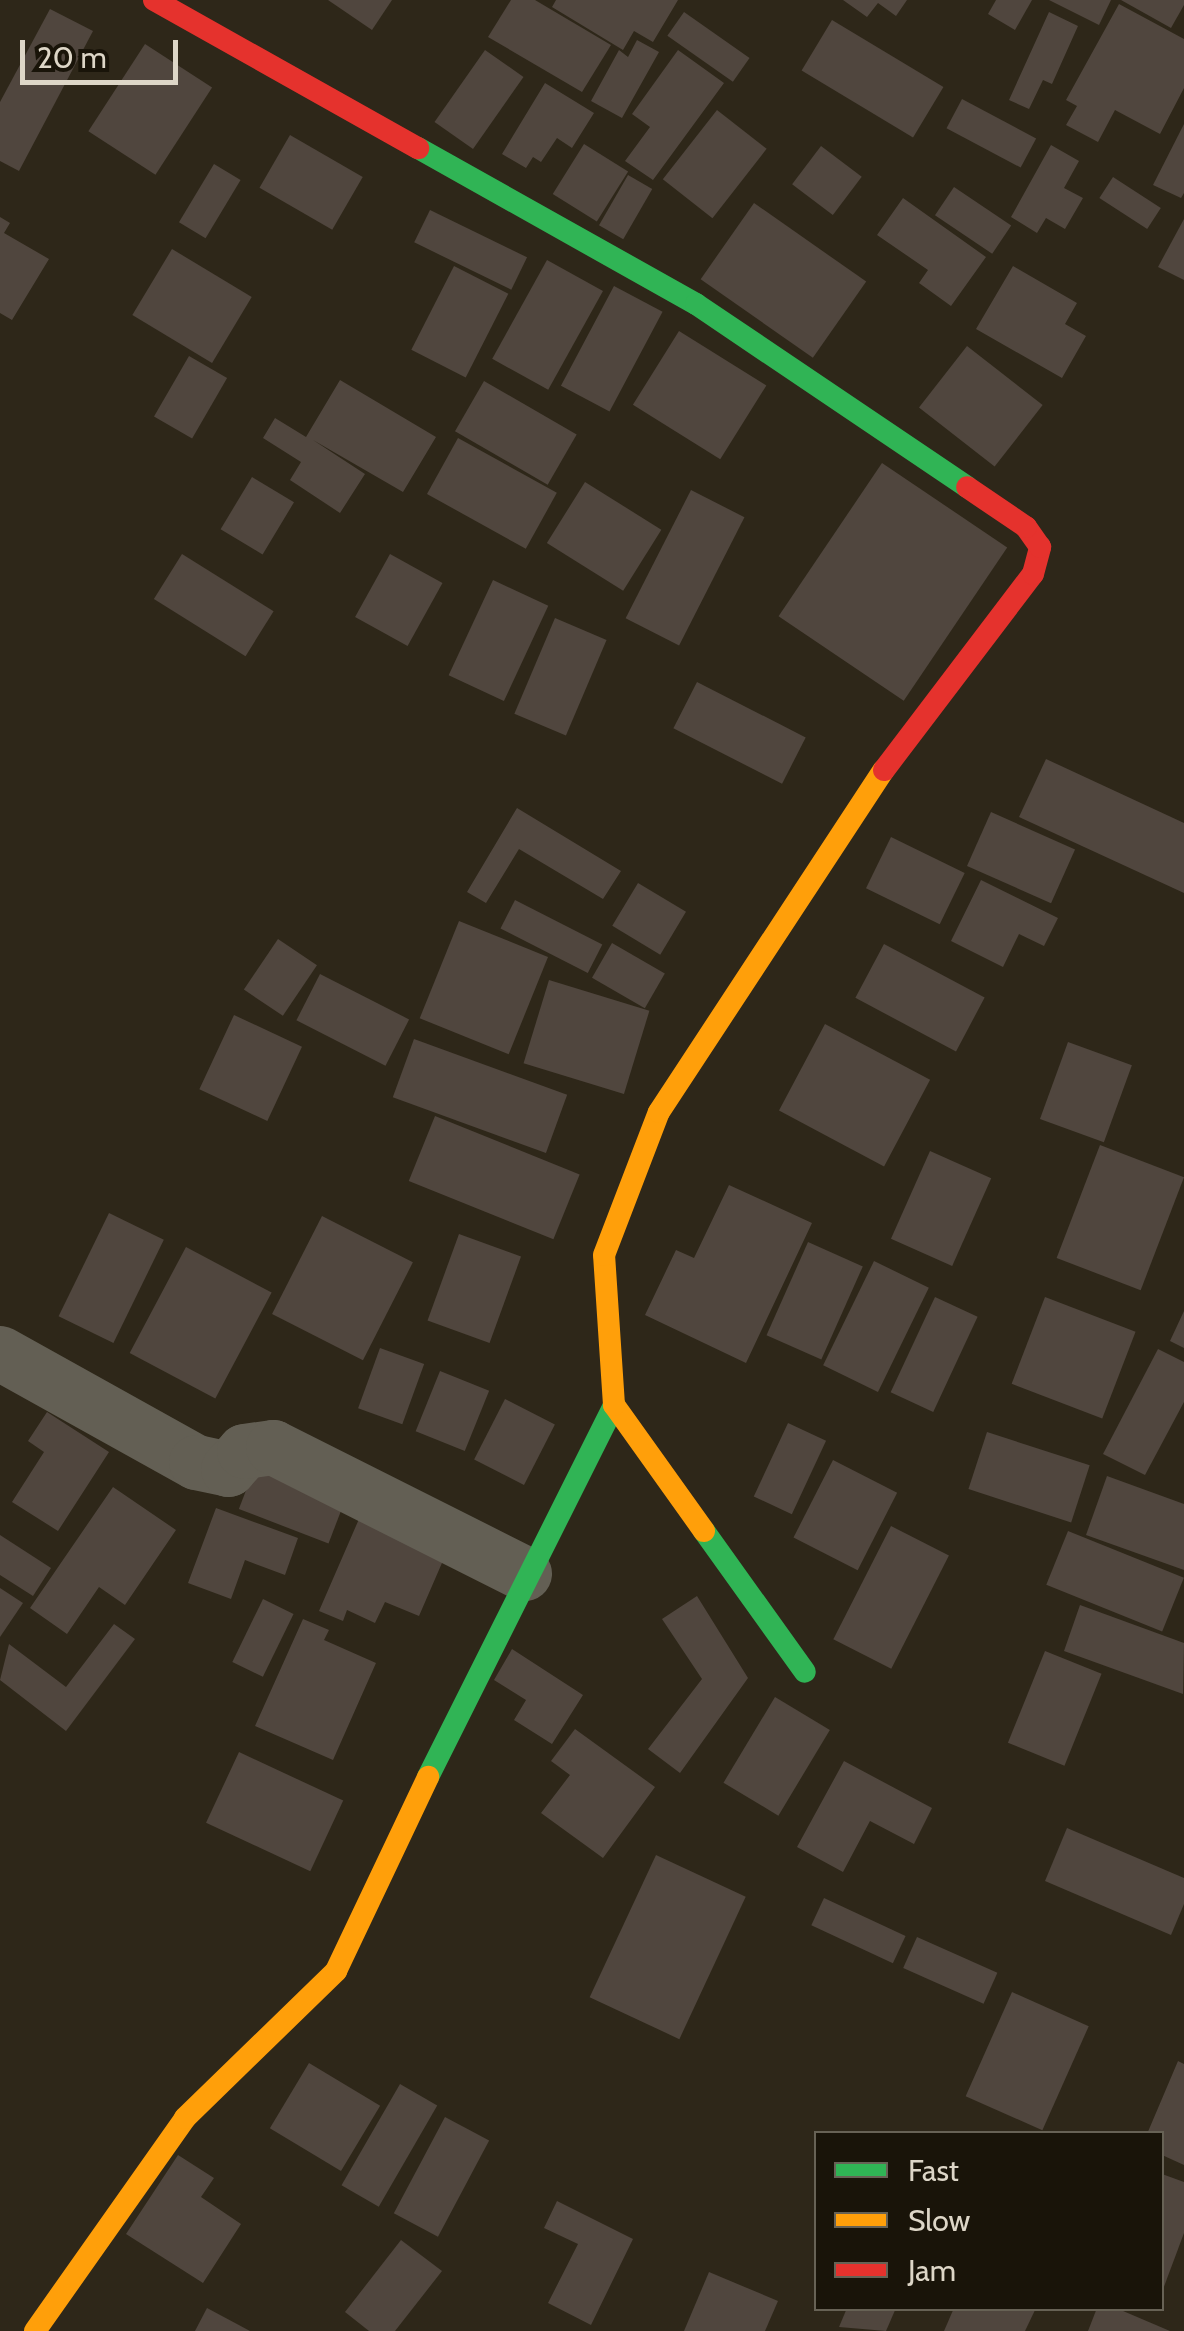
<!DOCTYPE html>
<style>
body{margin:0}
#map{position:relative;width:1184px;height:2331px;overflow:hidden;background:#2e2719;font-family:Cabin,sans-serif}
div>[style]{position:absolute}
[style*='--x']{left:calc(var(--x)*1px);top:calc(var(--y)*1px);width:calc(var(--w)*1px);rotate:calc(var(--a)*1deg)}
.building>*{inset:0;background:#50463e;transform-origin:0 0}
.street>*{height:55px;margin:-27.5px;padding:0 27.5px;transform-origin:27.5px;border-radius:27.5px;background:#635f54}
.fast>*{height:22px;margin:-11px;padding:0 11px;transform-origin:11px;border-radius:11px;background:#30b455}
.slow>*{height:22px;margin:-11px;padding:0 11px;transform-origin:11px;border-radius:11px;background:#ff9f0a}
.jam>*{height:22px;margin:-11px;padding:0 11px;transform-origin:11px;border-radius:11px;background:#e5322d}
span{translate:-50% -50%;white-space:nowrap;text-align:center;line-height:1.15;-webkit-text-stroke:8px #191409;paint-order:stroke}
.legend{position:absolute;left:814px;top:2131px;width:350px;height:180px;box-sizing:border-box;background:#191409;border:2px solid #676255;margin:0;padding:12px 18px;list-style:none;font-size:30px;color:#ddd6c7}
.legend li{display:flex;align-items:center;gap:20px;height:50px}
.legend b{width:50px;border:2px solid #676255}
.scale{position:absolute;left:20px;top:40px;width:158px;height:45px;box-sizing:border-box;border:5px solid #ddd6c7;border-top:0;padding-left:12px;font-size:30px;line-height:35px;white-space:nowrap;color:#ddd6c7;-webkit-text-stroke:8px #191409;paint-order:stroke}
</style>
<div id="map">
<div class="building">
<div style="clip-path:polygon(328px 0,392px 0,372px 30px)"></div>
<div style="clip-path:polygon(511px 0,535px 0,611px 45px,582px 92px,488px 37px)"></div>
<div style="clip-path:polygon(556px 0,678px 0,653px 42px,634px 31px,623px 50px,552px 7px)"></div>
<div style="clip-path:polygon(843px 0,907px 0,896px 16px,878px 3px,867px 17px)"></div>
<div style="clip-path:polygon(996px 0,1032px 0,1015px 30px,988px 14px)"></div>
<div style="clip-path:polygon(1049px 0,1111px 0,1099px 25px)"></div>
<div style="clip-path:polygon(1121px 0,1184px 0,1184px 5px,1171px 28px)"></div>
<div style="clip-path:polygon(1119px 4px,1184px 39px,1184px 88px,1160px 134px,1115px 110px,1098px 142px,1066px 125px,1077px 106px,1066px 100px)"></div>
<div style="clip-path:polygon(50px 9px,93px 31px,19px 171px,0 161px,0 102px)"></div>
<div style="left:684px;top:12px;width:80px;height:29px;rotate:35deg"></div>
<div style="clip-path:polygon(1049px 12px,1078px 26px,1052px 84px,1043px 80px,1029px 109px,1009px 100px)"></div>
<div style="left:832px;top:20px;width:130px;height:59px;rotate:31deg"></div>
<div style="clip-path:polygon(637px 40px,659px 52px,622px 118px,591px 101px,619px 50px,628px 57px)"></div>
<div style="left:145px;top:44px;width:80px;height:104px;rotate:33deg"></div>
<div style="left:485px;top:50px;width:47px;height:88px;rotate:35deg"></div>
<div style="clip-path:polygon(678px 50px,724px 83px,653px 180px,625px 161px,650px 127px,632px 114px)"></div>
<div style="clip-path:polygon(545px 83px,594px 113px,572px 148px,557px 138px,541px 162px,533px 157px,526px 168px,502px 154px)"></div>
<div style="left:962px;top:99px;width:84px;height:33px;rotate:28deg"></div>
<div style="left:717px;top:110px;width:63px;height:88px;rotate:38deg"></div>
<div style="clip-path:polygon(1184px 124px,1184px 193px,1181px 198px,1153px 185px)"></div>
<div style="left:290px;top:135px;width:84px;height:61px;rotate:30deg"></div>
<div style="left:584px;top:144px;width:52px;height:59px;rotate:32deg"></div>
<div style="clip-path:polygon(1051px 145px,1079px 161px,1064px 188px,1083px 198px,1065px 229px,1046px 218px,1037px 233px,1011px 217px)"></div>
<div style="left:821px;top:146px;width:51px;height:48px;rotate:37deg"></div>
<div style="left:214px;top:164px;width:31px;height:68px;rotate:31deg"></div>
<div style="left:628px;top:175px;width:28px;height:58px;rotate:30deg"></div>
<div style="left:1113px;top:177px;width:57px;height:25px;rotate:33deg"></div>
<div style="left:954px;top:187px;width:69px;height:34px;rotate:34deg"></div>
<div style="clip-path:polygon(903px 198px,986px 257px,951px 306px,919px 283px,928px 270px,877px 235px)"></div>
<div style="left:754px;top:203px;width:137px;height:93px;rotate:35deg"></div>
<div style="left:430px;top:210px;width:108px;height:36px;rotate:26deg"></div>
<div style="clip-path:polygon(0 217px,10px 223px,4px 233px,49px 259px,12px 320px,0 313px)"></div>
<div style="clip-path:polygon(1184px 219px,1184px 280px,1158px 267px)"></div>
<div style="left:172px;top:249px;width:93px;height:77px;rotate:31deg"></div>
<div style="left:547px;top:260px;width:64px;height:113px;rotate:29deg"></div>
<div style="left:454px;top:266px;width:61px;height:94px;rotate:27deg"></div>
<div style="clip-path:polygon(1013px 266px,1077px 303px,1065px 324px,1086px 336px,1062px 378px,976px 329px)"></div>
<div style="left:614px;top:286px;width:55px;height:113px;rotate:28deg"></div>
<div style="left:679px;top:331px;width:103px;height:87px;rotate:32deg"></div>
<div style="left:967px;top:346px;width:96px;height:78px;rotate:38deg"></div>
<div style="left:189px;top:356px;width:44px;height:70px;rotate:30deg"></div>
<div style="clip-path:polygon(340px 380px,436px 437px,403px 492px,313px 440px,365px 474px,340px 513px,290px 480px,301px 462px,263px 438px,275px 418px,306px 437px)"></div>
<div style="left:484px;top:381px;width:107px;height:58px;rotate:30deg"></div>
<div style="left:458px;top:438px;width:113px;height:64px;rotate:29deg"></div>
<div style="left:882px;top:463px;width:151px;height:185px;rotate:34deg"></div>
<div style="left:252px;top:477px;width:49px;height:61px;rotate:31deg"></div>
<div style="left:585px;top:482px;width:90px;height:72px;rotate:32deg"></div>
<div style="left:691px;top:490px;width:60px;height:144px;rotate:27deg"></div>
<div style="left:182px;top:554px;width:108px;height:53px;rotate:32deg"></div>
<div style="left:390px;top:554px;width:60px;height:72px;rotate:29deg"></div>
<div style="left:493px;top:580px;width:61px;height:105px;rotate:25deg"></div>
<div style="left:555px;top:618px;width:56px;height:104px;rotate:23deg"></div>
<div style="left:697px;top:682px;width:122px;height:52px;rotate:27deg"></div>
<div style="clip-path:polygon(1046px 759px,1184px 823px,1184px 893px,1019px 817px)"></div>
<div style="clip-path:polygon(517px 808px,621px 871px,603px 899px,519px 849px,486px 903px,467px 892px)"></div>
<div style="left:991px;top:812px;width:92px;height:59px;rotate:24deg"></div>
<div style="left:891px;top:837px;width:82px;height:57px;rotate:26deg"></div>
<div style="clip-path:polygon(981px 880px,1058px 918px,1044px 946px,1019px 934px,1003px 967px,951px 941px)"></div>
<div style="left:638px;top:883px;width:56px;height:50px;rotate:31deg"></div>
<div style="left:515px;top:900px;width:98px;height:32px;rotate:27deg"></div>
<div style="left:459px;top:921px;width:96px;height:105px;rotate:22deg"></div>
<div style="left:278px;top:939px;width:47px;height:61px;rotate:34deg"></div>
<div style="left:612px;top:943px;width:61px;height:40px;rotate:30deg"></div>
<div style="left:884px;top:944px;width:114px;height:61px;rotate:28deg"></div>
<div style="left:320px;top:974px;width:100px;height:52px;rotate:27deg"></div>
<div style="left:549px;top:980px;width:105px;height:87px;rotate:17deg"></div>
<div style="left:234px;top:1015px;width:75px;height:82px;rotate:25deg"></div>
<div style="left:825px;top:1024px;width:119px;height:98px;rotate:28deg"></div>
<div style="left:414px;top:1039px;width:163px;height:62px;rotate:20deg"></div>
<div style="left:1068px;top:1042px;width:68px;height:82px;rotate:20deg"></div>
<div style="left:435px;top:1116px;width:156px;height:70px;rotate:22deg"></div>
<div style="left:1100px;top:1145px;width:90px;height:121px;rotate:21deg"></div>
<div style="left:930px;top:1151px;width:67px;height:96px;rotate:24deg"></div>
<div style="clip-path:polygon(729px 1185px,812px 1223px,746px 1363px,645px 1315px,676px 1250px,694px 1258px)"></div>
<div style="left:109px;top:1213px;width:61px;height:115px;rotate:26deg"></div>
<div style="left:322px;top:1216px;width:102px;height:110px;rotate:27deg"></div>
<div style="left:459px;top:1234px;width:66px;height:92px;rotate:20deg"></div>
<div style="left:808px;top:1242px;width:60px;height:102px;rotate:24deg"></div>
<div style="left:186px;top:1247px;width:97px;height:120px;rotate:28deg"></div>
<div style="left:874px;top:1261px;width:61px;height:116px;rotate:26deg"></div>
<div style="left:935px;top:1297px;width:47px;height:105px;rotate:25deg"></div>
<div style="left:1045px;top:1297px;width:97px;height:93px;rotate:21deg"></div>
<div style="clip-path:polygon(1184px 1311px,1184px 1348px,1170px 1341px)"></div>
<div style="left:380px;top:1348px;width:47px;height:64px;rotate:20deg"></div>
<div style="clip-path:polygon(1158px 1349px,1184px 1362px,1184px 1402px,1145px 1475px,1103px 1454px)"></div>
<div style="left:440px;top:1371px;width:53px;height:65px;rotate:22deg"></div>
<div style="left:505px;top:1399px;width:56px;height:68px;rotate:27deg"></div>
<div style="clip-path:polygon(47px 1412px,109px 1452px,58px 1531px,12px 1502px,44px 1452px,28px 1441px)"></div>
<div style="left:788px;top:1423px;width:42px;height:81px;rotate:25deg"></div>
<div style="left:987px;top:1432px;width:108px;height:60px;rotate:18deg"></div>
<div style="left:833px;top:1460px;width:72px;height:87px;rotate:27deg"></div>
<div style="left:255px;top:1467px;width:96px;height:45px;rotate:21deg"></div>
<div style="clip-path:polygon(1107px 1476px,1184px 1504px,1184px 1570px,1086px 1535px)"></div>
<div style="clip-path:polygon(113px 1487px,176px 1530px,125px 1605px,99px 1587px,67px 1634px,30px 1608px)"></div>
<div style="clip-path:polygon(216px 1508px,298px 1538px,285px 1575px,245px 1560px,231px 1599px,188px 1583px)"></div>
<div style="clip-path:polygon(359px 1519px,445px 1556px,419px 1616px,385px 1602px,375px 1623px,347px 1610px,343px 1621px,319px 1611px)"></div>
<div style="left:891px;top:1526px;width:65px;height:127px;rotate:27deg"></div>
<div style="left:1068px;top:1531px;width:125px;height:58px;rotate:22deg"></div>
<div style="clip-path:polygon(0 1535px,51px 1568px,33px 1596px,0 1575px)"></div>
<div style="clip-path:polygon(0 1588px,23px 1603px,0 1637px)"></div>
<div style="clip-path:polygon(697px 1596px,748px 1678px,680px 1773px,648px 1749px,702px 1679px,662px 1619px)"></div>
<div style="left:263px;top:1599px;width:34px;height:70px;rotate:26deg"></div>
<div style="clip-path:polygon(1080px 1605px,1184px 1643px,1183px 1694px,1064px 1651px)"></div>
<div style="clip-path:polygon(303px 1619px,329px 1630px,324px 1640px,376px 1663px,333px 1760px,255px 1726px)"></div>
<div style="clip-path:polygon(114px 1624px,135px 1639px,66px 1731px,0 1680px,9px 1644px,66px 1687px)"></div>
<div style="clip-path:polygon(512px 1649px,583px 1695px,552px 1744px,514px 1720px,526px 1700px,494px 1680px)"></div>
<div style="left:1045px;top:1651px;width:61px;height:99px;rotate:22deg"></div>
<div style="left:775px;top:1697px;width:64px;height:100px;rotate:31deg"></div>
<div style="clip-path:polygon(575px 1729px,655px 1787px,603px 1858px,541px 1813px,570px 1775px,551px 1761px)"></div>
<div style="left:239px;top:1752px;width:115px;height:78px;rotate:25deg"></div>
<div style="clip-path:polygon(844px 1761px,932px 1808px,914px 1844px,870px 1821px,843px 1872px,797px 1847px)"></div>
<div style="clip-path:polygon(1067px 1828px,1184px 1878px,1184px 1904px,1171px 1935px,1045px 1881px)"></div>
<div style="left:656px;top:1855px;width:99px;height:157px;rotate:25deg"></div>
<div style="left:824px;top:1898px;width:90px;height:30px;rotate:25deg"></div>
<div style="left:917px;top:1937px;width:88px;height:34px;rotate:24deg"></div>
<div style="left:1012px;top:1992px;width:84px;height:114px;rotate:24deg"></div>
<div style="clip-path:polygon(1178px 2061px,1184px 2064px,1184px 2165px,1162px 2155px,1162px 2134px,1147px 2134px)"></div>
<div style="left:309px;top:2063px;width:83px;height:76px;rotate:31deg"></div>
<div style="left:400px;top:2084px;width:43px;height:117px;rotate:30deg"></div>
<div style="left:445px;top:2117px;width:50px;height:109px;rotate:28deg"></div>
<div style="clip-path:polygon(178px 2155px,214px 2178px,201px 2197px,241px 2224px,203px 2283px,126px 2234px)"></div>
<div style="clip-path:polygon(1162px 2174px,1184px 2182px,1184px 2233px,1162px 2292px)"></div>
<div style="clip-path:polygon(557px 2201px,633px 2239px,591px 2325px,548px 2303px,578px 2244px,544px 2228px)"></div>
<div style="clip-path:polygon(401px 2240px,442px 2271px,395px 2331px,369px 2331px,345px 2312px)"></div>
<div style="clip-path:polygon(709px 2272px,778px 2301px,765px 2331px,684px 2331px)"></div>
<div style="clip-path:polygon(207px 2308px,250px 2331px,195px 2331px)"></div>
<div style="clip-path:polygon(847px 2308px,896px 2308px,886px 2331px,839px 2327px)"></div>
<div style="clip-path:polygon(954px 2308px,1036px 2308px,1025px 2331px,944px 2331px)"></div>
<div style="clip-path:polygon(1097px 2308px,1116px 2308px,1170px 2331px,1088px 2331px)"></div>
</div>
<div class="street">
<div style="--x:0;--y:1353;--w:224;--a:29.1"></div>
<div style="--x:196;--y:1462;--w:33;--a:12"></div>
<div style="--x:228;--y:1469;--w:24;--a:-48"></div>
<div style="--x:244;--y:1451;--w:29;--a:-8"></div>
<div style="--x:273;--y:1447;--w:281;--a:26.7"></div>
</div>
<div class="fast">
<div style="--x:418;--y:148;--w:319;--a:29.3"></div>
<div style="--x:696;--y:304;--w:327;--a:34"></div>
<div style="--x:704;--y:1531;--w:173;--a:54.4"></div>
<div style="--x:428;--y:1777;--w:416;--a:-63.4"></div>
</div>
<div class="slow">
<div style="--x:704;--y:1531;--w:155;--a:-125.5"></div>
<div style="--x:614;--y:1405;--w:150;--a:-93.8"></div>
<div style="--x:604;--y:1255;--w:153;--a:-69"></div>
<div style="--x:659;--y:1112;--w:409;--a:-56.7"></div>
<div style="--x:35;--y:2331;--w:261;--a:-54.8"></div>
<div style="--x:185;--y:2118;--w:211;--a:-44.2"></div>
<div style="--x:336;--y:1971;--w:215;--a:-64.6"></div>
</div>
<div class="jam">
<div style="--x:154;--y:0;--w:303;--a:29.3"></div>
<div style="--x:884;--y:770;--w:246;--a:-52.8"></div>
<div style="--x:1033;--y:574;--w:28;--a:-75"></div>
<div style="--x:1040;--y:547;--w:24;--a:-125"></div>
<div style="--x:1026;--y:527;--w:71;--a:-145.9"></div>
</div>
<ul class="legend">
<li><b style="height:12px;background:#30b455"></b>Fast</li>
<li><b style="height:12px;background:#ff9f0a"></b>Slow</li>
<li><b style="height:12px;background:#e5322d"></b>Jam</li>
</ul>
<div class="scale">20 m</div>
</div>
